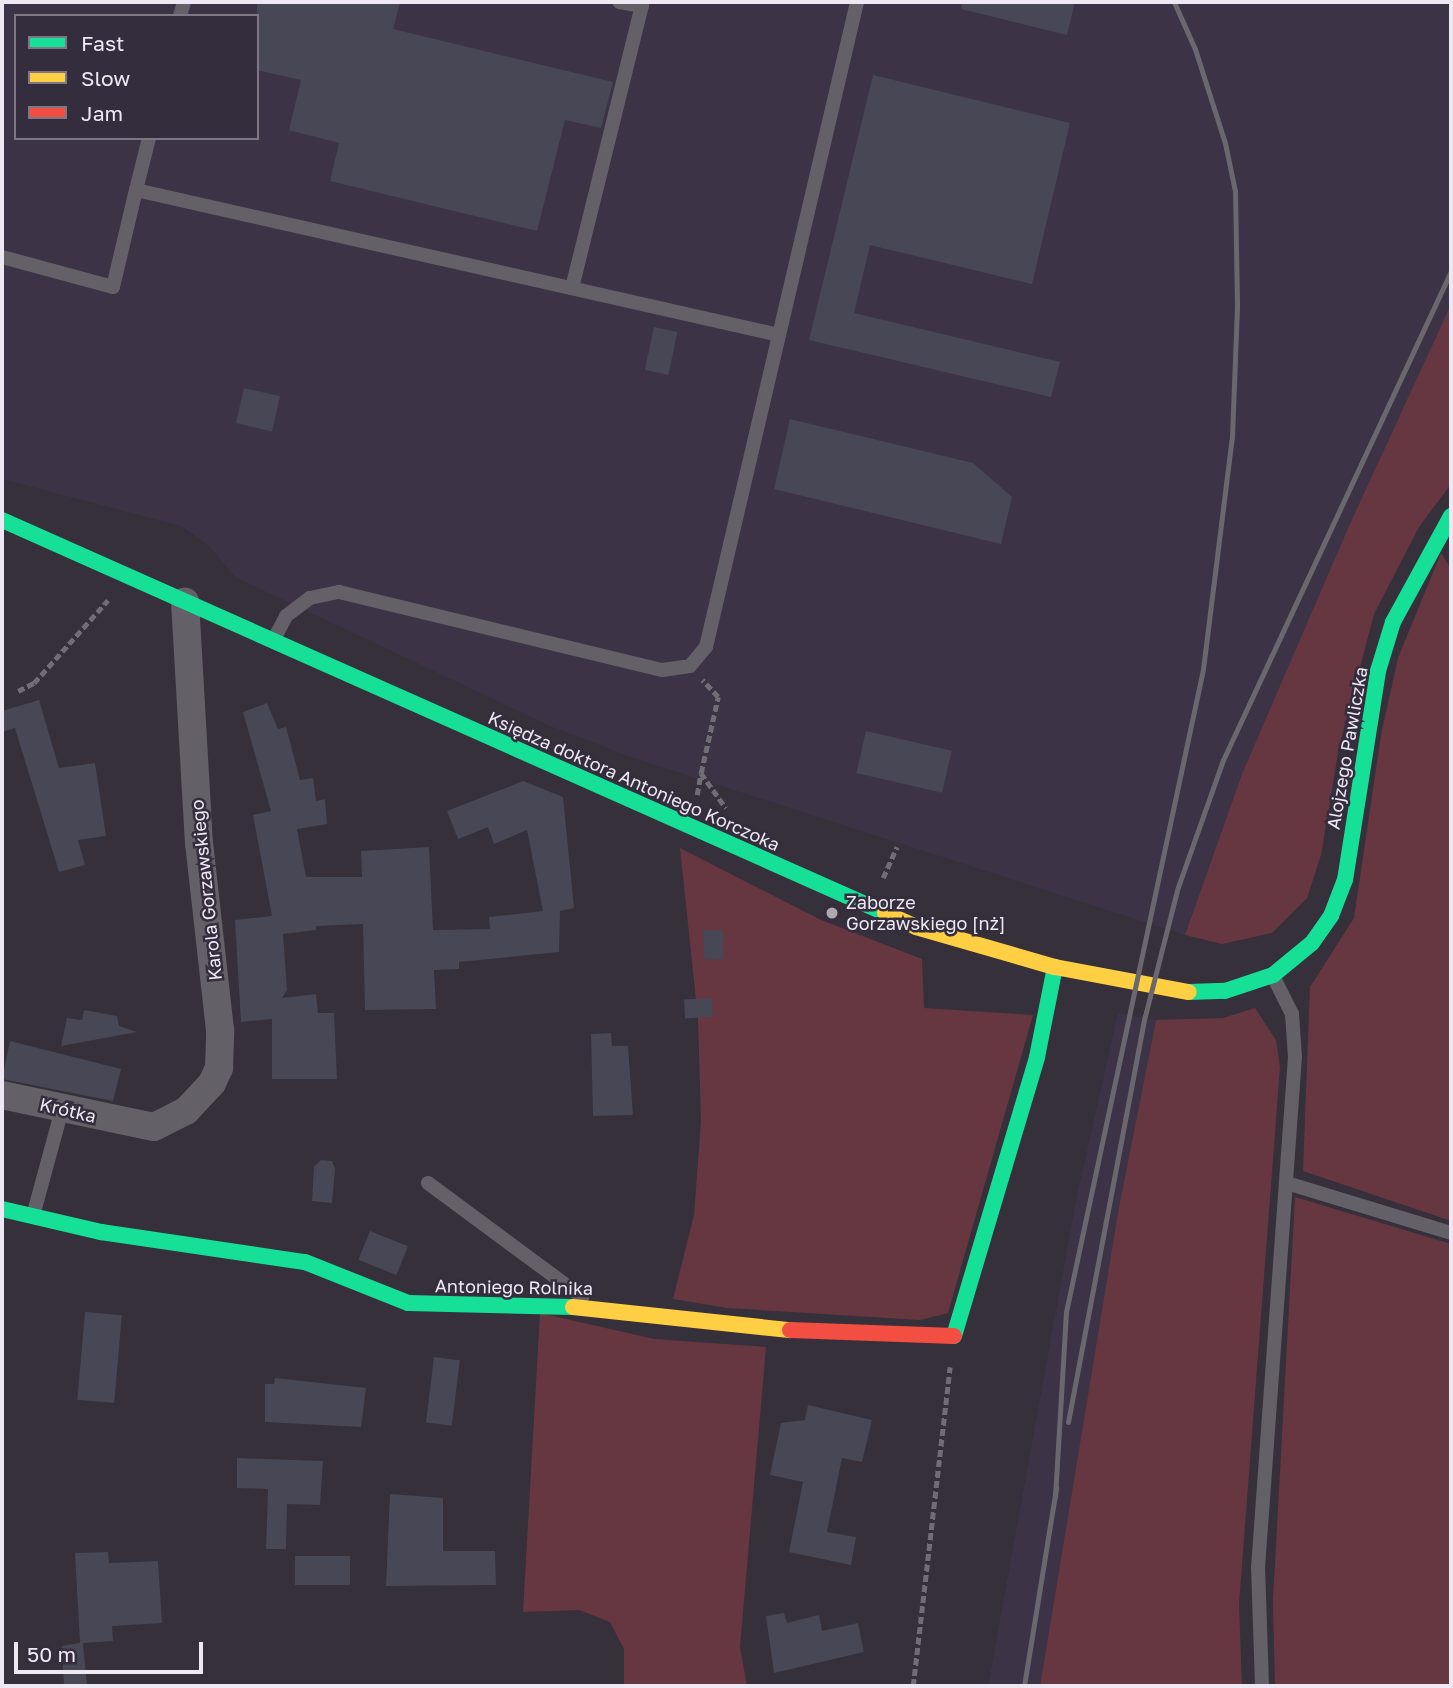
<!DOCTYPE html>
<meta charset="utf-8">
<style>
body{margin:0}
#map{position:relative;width:1453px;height:1688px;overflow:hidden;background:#35303a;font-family:"Golos Text",sans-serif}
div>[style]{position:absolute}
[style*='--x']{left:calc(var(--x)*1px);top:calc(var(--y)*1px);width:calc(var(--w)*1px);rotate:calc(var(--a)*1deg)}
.built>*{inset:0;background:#3c3347}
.green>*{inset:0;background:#663741}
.building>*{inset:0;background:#474756;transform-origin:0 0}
.path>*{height:4.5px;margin-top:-2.25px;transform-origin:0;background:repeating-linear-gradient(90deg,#706e74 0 7px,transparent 0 10.5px)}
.lane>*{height:14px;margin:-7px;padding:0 7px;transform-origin:7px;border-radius:7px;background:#646067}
.street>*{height:28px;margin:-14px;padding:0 14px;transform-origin:14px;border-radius:14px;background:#646067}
.fast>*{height:16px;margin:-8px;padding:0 8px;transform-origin:8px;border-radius:8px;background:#16e098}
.slow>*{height:16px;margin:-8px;padding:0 8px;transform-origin:8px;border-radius:8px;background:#ffcf43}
.jam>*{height:16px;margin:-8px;padding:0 8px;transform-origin:8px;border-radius:8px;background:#f24e42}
.rail>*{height:5px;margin:-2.5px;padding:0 2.5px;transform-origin:2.5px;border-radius:2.5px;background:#6b676e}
.dots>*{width:19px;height:19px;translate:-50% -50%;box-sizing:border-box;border:4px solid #342d3d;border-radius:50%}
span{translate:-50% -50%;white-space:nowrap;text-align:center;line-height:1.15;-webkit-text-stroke:5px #342d3d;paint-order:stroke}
.street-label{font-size:18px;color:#ede8f3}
.poi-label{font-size:18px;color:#ede8f3}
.left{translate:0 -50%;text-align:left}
.frame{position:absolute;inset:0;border:4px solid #ede8f3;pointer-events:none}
.legend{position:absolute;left:14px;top:14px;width:245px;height:126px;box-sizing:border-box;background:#342d3d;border:2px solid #7e7886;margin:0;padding:9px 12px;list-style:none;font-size:21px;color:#ede8f3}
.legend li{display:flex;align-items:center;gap:14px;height:35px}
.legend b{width:35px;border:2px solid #7e7886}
.scale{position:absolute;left:14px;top:1642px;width:189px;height:32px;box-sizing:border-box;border:4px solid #ede8f3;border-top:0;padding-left:9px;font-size:21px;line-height:24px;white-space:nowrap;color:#ede8f3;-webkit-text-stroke:5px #342d3d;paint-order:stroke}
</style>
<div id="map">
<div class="built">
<div style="clip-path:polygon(evenodd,2px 2px,1451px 2px,1451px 311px,1349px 526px,1242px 774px,1185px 935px,631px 757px,550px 726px,235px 577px,208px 545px,181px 526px,2px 479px,2px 2px,16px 16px,257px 16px,257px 138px,16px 138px,16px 16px)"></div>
<div style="clip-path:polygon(1118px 1013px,1156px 1020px,1119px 1207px,1040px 1686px,988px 1686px,1076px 1200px)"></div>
</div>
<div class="green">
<div style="clip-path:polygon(1449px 309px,1451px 484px,1419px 527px,1374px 614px,1339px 747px,1321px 855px,1307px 898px,1272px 933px,1222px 944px,1185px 935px,1242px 774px,1349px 526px)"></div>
<div style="clip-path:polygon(1441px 553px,1451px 569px,1451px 1221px,1303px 1171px,1310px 987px,1354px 918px,1381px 735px,1398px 658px)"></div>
<div style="clip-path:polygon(680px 848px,821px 920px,922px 959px,924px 1008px,1033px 1015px,948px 1313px,920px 1320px,727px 1308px,673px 1299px,694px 1215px,701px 1121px,698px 1019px)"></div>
<div style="clip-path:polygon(1255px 1008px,1276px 1040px,1280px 1067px,1239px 1604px,1242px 1686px,1040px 1686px,1119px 1207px,1156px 1020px,1223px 1018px)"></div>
<div style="clip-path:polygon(1295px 1197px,1451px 1244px,1451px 1686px,1275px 1686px,1273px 1601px)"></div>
<div style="clip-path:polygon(540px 1313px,654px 1339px,766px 1347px,740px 1647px,747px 1686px,624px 1686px,624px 1649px,610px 1622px,579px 1610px,523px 1612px)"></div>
</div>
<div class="building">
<div style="clip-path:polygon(257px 2px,400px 2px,393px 29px,613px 82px,601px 128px,565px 120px,537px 231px,330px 181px,339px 143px,289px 130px,301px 80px,257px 70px)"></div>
<div style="clip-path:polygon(962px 2px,1075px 2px,1067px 35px,961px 9px)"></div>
<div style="clip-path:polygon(873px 75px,1070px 123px,1032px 284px,870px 245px,854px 313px,1060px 362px,1051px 397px,809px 340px)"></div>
<div style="left:654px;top:327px;width:24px;height:44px;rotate:12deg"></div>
<div style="left:244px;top:388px;width:37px;height:36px;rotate:13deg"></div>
<div style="clip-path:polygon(790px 419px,973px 463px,1012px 497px,1001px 544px,774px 489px)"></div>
<div style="clip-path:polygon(39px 700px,59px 768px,95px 763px,106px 836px,78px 840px,85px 865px,59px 872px,15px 728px,2px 732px,2px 711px)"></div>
<div style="clip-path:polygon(267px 703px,278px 729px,286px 727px,300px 780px,313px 778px,316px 801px,325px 799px,327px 824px,297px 829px,306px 877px,362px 877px,361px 851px,429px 847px,433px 930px,490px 929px,489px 917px,543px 911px,527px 830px,494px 844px,488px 827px,458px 839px,447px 811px,523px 781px,563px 797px,574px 908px,560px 911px,559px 952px,459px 962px,459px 969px,434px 970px,436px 1009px,365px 1010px,363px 924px,316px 926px,316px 930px,283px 934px,287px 990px,282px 998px,316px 994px,318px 1013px,334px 1013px,337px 1079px,272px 1079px,272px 1019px,241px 1022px,235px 920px,272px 916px,253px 815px,271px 811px,243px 712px)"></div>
<div style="left:866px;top:731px;width:88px;height:43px;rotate:13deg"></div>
<div style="left:723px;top:930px;width:29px;height:20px;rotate:88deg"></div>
<div style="left:712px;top:998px;width:19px;height:28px;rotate:87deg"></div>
<div style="clip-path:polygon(84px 1010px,117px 1016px,119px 1026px,137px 1032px,61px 1046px,67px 1018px,82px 1020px)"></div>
<div style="clip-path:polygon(611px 1033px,612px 1046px,628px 1046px,633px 1115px,593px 1116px,591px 1034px)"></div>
<div style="clip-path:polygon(10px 1041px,121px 1069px,113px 1101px,2px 1079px)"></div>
<div style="clip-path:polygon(321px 1160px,332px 1161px,335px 1169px,332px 1203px,312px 1201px,314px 1167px)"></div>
<div style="left:370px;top:1231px;width:41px;height:31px;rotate:22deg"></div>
<div style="left:85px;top:1312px;width:37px;height:88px;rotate:5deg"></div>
<div style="left:434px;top:1357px;width:26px;height:66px;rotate:7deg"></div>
<div style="clip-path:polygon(275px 1378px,366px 1388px,361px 1427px,265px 1422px,265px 1384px,274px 1384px)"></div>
<div style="clip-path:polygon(808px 1405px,872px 1420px,862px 1462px,842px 1458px,827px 1532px,856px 1537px,851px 1565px,789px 1552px,803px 1482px,770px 1475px,781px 1423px,805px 1420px)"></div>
<div style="clip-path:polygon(237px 1458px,323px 1461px,320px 1505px,287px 1504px,286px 1549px,266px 1549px,268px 1489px,237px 1488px)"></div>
<div style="clip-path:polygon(390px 1494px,443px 1498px,443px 1551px,495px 1551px,496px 1585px,386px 1586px)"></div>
<div style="clip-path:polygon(108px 1552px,109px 1563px,158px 1561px,162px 1623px,112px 1626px,113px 1641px,83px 1643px,87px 1686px,64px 1686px,62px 1646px,80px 1643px,75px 1553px)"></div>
<div style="left:295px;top:1556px;width:55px;height:29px"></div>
<div style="clip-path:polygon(784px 1613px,787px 1623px,819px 1615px,822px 1631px,858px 1623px,864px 1652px,774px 1673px,766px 1616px)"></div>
</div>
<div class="path">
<div style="--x:18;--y:691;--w:18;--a:-27"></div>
<div style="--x:34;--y:683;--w:111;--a:-48.3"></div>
<div style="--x:701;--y:773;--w:78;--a:-77.4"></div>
<div style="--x:718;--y:697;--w:23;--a:-133"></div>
<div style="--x:697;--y:795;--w:22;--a:-80"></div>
<div style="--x:701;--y:773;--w:43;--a:54.5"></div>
<div style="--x:883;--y:878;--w:34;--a:-66"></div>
<div style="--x:913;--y:1686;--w:321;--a:-83.4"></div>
</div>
<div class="lane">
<div style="--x:180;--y:16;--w:15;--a:-74"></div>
<div style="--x:149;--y:138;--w:54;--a:104"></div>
<div style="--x:136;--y:190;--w:659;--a:12.71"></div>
<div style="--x:2;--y:257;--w:115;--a:15.1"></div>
<div style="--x:113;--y:287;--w:100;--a:-76.7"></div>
<div style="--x:572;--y:288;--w:291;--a:-76.1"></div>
<div style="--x:642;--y:6;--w:23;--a:-170"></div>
<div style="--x:274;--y:639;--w:26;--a:-62"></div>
<div style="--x:286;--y:616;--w:30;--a:-37"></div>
<div style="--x:310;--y:598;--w:30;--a:-12"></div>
<div style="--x:339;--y:592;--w:332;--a:13.6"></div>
<div style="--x:662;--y:670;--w:28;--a:-8"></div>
<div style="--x:690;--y:666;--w:25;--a:-50"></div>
<div style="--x:706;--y:647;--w:662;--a:-76.82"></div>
<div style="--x:428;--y:1183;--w:192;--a:36.5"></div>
<div style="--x:1290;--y:1184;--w:168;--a:16.9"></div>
<div style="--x:33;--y:1216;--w:111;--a:-74.8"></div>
<div style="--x:1262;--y:1686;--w:118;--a:-91.9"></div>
<div style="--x:1258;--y:1568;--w:512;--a:-85.86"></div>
<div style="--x:1295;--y:1057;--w:43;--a:-94"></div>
<div style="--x:1292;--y:1014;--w:42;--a:-116.6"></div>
</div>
<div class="street">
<div style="--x:2;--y:1095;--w:155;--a:11.9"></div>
<div style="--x:154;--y:1127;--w:36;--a:-27"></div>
<div style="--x:186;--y:1111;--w:38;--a:-47"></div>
<div style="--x:212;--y:1083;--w:17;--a:-65"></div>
<div style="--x:219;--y:1068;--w:38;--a:-88"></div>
<div style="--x:220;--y:1030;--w:187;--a:-96.4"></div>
<div style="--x:199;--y:844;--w:243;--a:-93.3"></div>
</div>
<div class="fast">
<div style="--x:2;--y:520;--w:967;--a:23.99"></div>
<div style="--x:1189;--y:992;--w:36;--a:-2"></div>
<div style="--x:1225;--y:991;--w:51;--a:-18.4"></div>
<div style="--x:1273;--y:975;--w:50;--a:-39.4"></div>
<div style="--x:1312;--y:943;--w:33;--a:-55"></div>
<div style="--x:1331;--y:916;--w:39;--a:-69"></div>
<div style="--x:1345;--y:880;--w:212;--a:-81"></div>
<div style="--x:1378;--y:671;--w:51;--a:-73"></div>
<div style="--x:1393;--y:622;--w:121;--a:-61.3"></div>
<div style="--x:2;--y:1209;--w:102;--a:13.1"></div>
<div style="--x:101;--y:1232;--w:206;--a:8.4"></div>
<div style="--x:305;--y:1262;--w:111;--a:21.7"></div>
<div style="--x:408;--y:1303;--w:165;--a:1.4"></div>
<div style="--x:954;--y:1336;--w:291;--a:-73.4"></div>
<div style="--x:1037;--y:1057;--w:92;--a:-78.7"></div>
</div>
<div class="slow">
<div style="--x:885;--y:913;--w:34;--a:24"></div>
<div style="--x:916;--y:927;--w:145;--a:16.1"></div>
<div style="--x:1055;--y:967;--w:136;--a:10.6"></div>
<div style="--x:573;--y:1307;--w:218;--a:6.1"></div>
</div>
<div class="jam">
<div style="--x:790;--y:1330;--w:164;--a:2.1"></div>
</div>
<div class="rail">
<div style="--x:1068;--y:1422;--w:413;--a:-79.3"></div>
<div style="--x:1145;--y:1016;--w:133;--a:-75.7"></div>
<div style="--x:1178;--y:887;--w:135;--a:-70.5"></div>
<div style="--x:1223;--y:760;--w:540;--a:-65"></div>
<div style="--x:1055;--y:1497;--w:185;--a:-86.6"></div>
<div style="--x:1066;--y:1312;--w:657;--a:-77.97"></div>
<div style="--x:1203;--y:669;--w:234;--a:-82.9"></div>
<div style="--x:1232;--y:437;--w:133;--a:-87.8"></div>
<div style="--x:1237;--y:304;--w:113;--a:-91"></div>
<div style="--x:1235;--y:191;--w:49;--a:-101.8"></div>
<div style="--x:1225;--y:143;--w:99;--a:-107.7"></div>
<div style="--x:1195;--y:49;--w:51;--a:-114.1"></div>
<div style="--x:1024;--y:1686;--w:201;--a:-80.8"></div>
</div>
<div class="dots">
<div style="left:832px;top:913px;background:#ada8b2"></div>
</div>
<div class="street-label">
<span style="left:1347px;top:748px;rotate:-80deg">Alojzego Pawliczka</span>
<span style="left:634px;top:781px;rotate:24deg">Księdza doktora Antoniego Korczoka</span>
<span style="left:206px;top:890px;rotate:-96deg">Karola Gorzawskiego</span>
<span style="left:68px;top:1110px;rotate:13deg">Krótka</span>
<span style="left:514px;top:1287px;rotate:1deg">Antoniego Rolnika</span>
</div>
<div class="poi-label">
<span class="left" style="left:846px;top:913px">Zaborze<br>Gorzawskiego [nż]</span>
</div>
<div class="frame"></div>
<ul class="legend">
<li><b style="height:9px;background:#16e098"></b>Fast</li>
<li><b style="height:9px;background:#ffcf43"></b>Slow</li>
<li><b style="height:9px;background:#f24e42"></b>Jam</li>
</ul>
<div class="scale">50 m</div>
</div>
